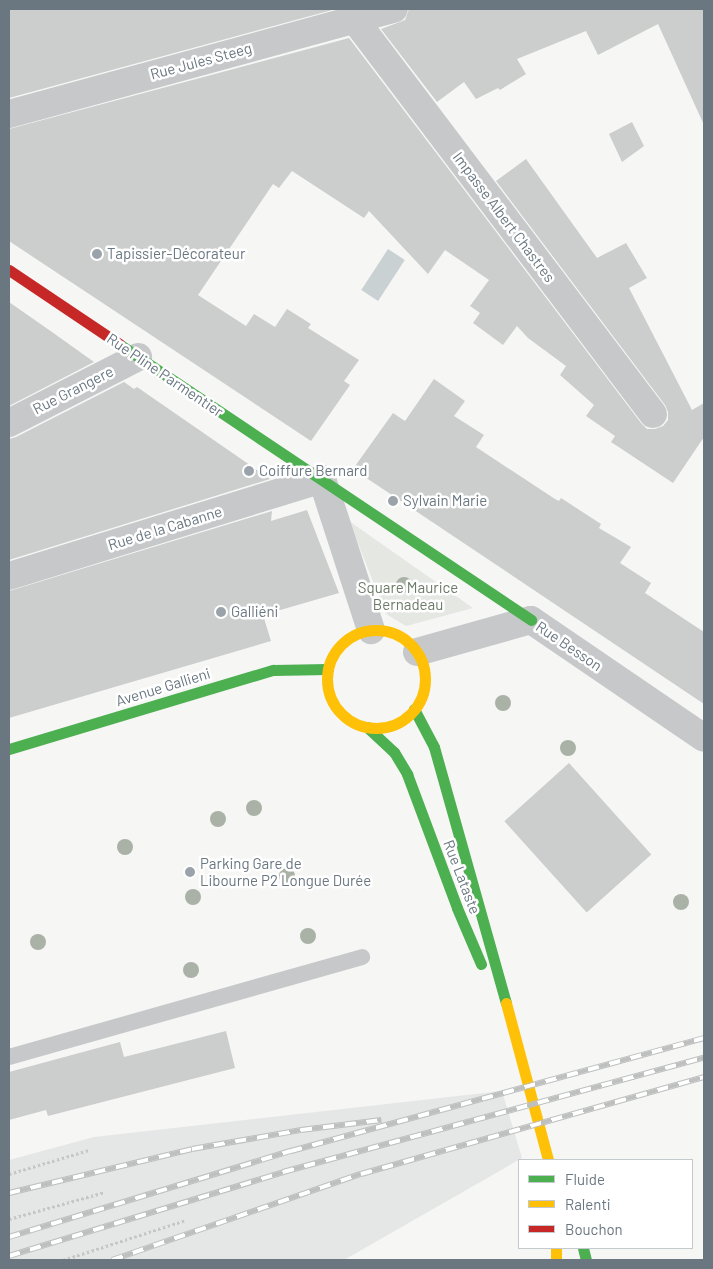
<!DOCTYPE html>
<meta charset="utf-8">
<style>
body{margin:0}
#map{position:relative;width:713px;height:1269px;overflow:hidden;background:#f6f6f5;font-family:Barlow,sans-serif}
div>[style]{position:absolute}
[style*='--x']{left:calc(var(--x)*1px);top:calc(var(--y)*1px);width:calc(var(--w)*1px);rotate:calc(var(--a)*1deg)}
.built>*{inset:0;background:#e5e6e6}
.green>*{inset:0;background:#e5e7e3}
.water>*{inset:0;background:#cad1d3;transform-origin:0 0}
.building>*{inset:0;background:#cccdcd;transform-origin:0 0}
.path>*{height:3px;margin-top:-1.5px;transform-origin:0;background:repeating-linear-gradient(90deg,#c6c6c7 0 2.5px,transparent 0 5px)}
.lane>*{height:16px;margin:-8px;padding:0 8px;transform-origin:8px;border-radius:8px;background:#c7c8ca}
.street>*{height:28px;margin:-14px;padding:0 14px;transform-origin:14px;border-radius:14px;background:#c7c8ca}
.fast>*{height:11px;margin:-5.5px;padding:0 5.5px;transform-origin:5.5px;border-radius:5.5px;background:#4caf50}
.slow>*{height:11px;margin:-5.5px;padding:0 5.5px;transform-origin:5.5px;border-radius:5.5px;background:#ffc107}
.slow>.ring{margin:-5.5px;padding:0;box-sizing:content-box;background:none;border:11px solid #ffc107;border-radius:50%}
.jam>*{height:11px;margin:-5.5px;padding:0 5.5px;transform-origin:5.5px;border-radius:5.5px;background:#c62828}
.rail>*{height:5.5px;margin-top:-2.75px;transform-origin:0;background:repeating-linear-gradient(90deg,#fff 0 11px,#bebfbf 0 22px);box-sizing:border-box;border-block:1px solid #bebfbf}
.trees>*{width:16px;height:16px;margin:-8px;border-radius:50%;background:#aab2a7}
.dots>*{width:14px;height:14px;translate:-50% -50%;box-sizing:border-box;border:2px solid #fff;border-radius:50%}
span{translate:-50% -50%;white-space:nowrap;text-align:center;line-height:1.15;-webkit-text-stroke:5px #fff;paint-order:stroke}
.street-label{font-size:15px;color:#6a7781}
.poi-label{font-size:15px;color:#6a7781}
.left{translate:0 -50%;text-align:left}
.park-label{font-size:15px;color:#6c7a68}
.frame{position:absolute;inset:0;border:10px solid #6a7781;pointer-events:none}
.legend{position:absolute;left:518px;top:1159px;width:175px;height:90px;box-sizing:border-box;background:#fff;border:1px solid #c3c9cd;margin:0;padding:6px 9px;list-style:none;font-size:15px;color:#6a7781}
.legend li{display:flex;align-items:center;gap:10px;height:25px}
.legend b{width:25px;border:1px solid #c3c9cd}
</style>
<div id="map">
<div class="built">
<div style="clip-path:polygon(502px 1091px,522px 1158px,344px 1260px,9px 1260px,9px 1160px,94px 1137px)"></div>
</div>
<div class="green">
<div style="clip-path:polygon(349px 521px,473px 608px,406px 626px,386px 614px)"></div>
</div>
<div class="water">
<div style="left:388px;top:249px;width:20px;height:49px;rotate:33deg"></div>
</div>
<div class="building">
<div style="clip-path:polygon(9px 9px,336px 9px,9px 98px)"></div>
<div style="clip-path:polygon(409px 9px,704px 9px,704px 125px,658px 24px,598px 55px,586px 31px,517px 59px,526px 74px,500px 90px,498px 88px,476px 99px,464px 82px,437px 102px,381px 29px,405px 20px)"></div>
<div style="clip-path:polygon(349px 38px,641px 423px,647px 429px,655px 429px,663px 426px,668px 420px,668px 412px,665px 405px,496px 181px,526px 159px,597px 258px,626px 243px,647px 278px,629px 288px,692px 410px,704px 403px,704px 437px,673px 483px,611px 442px,615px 436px,586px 416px,594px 405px,560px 375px,566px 366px,528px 338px,517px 326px,503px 345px,473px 323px,480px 313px,470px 306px,489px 280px,445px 250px,428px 274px,369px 211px,364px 218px,292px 171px,279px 188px,273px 184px,198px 295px,246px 326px,254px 314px,275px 327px,287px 309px,311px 324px,308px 328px,359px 360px,344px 381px,350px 385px,311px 441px,9px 241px,9px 129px)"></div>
<div style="clip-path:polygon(632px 122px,644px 146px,622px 162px,609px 134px)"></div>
<div style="clip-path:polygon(9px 302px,52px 332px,94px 362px,9px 406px)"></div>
<div style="clip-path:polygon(434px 379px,465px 401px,454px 416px,484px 435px,476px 447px,555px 499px,559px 501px,561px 498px,601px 524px,599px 528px,631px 547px,620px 563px,651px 583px,645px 593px,704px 632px,704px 704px,353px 469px,393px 413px,405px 421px)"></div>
<div style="clip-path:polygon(124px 382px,134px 389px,137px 387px,270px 479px,9px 560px,9px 439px,16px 437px)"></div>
<div style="clip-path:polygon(307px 510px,339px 593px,263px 615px,271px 641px,9px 718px,9px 591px,272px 511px,271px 521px)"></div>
<div style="left:569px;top:763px;width:123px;height:87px;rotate:48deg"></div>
<div style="clip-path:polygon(226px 1031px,235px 1068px,48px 1116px,46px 1110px,9px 1120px,9px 1072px,120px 1042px,124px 1057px)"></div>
</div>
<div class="path">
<div style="--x:9;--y:1174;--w:84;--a:-16.7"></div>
<div style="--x:9;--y:1219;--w:100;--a:-15.7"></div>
<div style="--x:63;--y:1260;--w:129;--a:-18"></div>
</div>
<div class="lane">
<div style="--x:9;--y:1057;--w:367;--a:-15.8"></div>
</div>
<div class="street">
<div style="--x:355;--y:20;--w:494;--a:52.9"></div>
<div style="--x:9;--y:114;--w:399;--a:-15.3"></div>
<div style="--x:9;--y:423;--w:145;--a:-27.1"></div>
<div style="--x:9;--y:576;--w:328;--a:-17.2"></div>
<div style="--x:322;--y:479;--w:159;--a:72"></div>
<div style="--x:417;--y:652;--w:118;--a:-15.7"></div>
<div style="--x:531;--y:620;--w:209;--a:34.3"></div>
</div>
<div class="fast">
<div style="--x:119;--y:344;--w:496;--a:33.8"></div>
<div style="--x:414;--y:709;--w:43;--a:62.2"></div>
<div style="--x:434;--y:747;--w:266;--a:74.3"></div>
<div style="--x:367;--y:727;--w:37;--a:43"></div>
<div style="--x:394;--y:752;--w:26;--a:59"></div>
<div style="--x:407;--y:774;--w:143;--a:69.5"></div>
<div style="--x:457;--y:908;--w:61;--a:66.8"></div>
<div style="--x:9;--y:749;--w:276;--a:-16.7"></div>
<div style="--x:273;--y:670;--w:55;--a:-1"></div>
<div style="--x:583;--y:1248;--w:12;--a:76"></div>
</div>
<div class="slow">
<div class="ring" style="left:327px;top:630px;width:87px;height:87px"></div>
<div style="--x:506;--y:1003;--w:163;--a:75"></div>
<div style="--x:556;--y:1248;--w:12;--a:90"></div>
</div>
<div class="jam">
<div style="--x:9;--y:270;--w:133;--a:33.9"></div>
</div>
<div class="rail">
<div style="--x:9;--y:1193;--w:188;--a:-13.5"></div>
<div style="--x:192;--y:1149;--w:111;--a:-9.9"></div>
<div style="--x:301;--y:1130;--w:81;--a:-7.1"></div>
<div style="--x:9;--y:1237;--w:295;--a:-17"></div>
<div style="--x:291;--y:1151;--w:428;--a:-15.3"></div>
<div style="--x:9;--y:1256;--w:287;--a:-17"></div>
<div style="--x:283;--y:1172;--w:436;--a:-15.2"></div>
<div style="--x:112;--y:1260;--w:263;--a:-19.1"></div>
<div style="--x:361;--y:1174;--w:356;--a:-15.8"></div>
</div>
<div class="trees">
<div style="left:404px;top:585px"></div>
<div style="left:503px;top:703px"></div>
<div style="left:568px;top:748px"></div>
<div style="left:254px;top:808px"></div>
<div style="left:218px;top:819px"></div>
<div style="left:125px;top:847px"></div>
<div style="left:287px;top:876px"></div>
<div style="left:193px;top:897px"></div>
<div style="left:681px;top:902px"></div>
<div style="left:308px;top:936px"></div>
<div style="left:38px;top:942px"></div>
<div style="left:191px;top:970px"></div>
</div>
<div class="dots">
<div style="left:97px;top:254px;background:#9ba3aa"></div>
<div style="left:249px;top:471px;background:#9ba3aa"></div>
<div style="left:393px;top:501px;background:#9ba3aa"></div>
<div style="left:221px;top:612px;background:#9ba3aa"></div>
<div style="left:190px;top:872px;background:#9ba3aa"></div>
</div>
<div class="street-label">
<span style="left:201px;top:61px;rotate:-15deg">Rue Jules Steeg</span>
<span style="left:504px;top:217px;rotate:53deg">Impasse Albert Chastres</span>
<span style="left:165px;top:375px;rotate:34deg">Rue Pline Parmentier</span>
<span style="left:73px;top:390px;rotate:-27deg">Rue Grangere</span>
<span style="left:165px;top:528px;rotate:-17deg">Rue de la Cabanne</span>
<span style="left:569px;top:646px;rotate:34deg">Rue Besson</span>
<span style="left:163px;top:687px;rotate:-17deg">Avenue Gallieni</span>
<span style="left:462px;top:877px;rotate:69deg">Rue Lataste</span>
</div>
<div class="poi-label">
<span class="left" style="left:107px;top:254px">Tapissier-Décorateur</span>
<span class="left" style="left:259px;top:471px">Coiffure Bernard</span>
<span class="left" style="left:403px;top:501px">Sylvain Marie</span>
<span class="left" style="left:231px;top:612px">Galliéni</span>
<span class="left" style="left:200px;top:872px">Parking Gare de<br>Libourne P2 Longue Durée</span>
</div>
<div class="park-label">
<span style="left:408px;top:596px">Square Maurice<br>Bernadeau</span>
</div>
<div class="frame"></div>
<ul class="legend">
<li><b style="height:6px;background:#4caf50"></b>Fluide</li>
<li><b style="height:6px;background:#ffc107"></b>Ralenti</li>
<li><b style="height:6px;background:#c62828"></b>Bouchon</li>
</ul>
</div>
